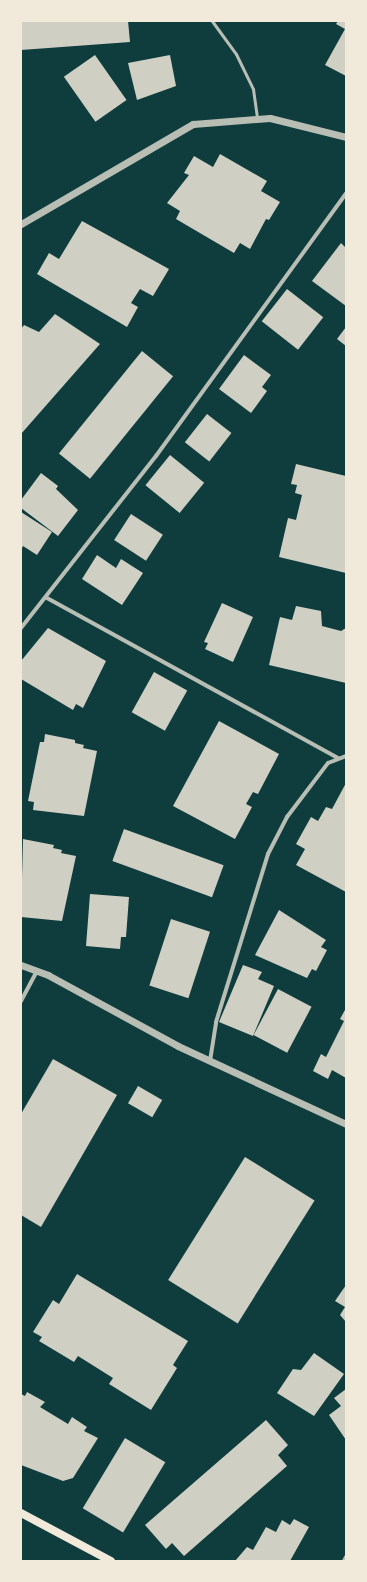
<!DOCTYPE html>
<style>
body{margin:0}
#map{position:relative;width:367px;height:1582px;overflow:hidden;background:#0f3d3e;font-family:Poppins,sans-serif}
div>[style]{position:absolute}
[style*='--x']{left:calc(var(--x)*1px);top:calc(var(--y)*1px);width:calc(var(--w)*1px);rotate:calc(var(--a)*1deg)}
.building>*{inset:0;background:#cfcfc3;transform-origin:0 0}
.service>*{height:3px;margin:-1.5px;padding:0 1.5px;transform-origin:1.5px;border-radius:1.5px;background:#b8beb3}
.minor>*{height:4px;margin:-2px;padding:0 2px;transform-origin:2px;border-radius:2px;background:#b8beb3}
.tertiary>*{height:7px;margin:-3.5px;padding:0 3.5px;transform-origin:3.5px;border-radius:3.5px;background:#b8beb3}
.secondary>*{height:8px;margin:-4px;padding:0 4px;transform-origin:4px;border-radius:4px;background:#f1e9da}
span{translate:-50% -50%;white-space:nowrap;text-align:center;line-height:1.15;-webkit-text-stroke:3.5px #f1e9da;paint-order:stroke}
.frame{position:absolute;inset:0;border:22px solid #f1e9da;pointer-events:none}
</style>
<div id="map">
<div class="building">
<div style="clip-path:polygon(21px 21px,128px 21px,130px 42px,21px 50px)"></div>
<div style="clip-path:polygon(338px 21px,346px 21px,346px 76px,325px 65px,345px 29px,336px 24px)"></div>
<div style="left:95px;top:55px;width:55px;height:38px;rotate:55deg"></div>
<div style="clip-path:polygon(170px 55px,176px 86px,137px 100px,128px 63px)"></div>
<div style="clip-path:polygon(220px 154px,267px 181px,261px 191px,280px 202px,269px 220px,266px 219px,250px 249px,240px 243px,234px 253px,176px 219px,180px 211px,167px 203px,189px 175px,184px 173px,194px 156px,213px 167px)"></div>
<div style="clip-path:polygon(82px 221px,169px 269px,153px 296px,140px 289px,131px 303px,138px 307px,127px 327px,37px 274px,49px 253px,59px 259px)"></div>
<div style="clip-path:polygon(341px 243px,346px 248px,346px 306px,312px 281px)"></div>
<div style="left:287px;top:289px;width:46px;height:41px;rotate:38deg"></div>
<div style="clip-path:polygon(55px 314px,100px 344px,21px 434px,21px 329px,24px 325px,39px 332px)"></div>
<div style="clip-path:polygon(346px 327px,346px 346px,337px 339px)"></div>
<div style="left:142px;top:351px;width:40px;height:132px;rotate:39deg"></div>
<div style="clip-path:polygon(244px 355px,271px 375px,262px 387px,267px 391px,251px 413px,219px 389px)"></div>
<div style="left:207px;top:414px;width:31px;height:36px;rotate:38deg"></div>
<div style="left:170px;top:455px;width:44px;height:39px;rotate:39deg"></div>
<div style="clip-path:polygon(296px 464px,346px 476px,346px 573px,279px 557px,288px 518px,296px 520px,302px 495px,295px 493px,297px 485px,291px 484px)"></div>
<div style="clip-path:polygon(41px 473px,58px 486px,56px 489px,78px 510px,58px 536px,21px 508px,21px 500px)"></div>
<div style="clip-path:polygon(21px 512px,52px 532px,37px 555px,23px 546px,21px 550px)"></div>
<div style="left:131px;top:514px;width:38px;height:31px;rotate:33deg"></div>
<div style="clip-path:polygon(97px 555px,116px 568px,121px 559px,143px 573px,122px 605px,82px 579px)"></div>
<div style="clip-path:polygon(222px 603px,253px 617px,233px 662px,205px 649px,208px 643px,204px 642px)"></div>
<div style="clip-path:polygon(296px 606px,321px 611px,322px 626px,341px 631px,346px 628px,346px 683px,269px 665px,280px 617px,292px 620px)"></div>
<div style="clip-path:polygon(48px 628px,106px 661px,83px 708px,76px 704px,73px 710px,21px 679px,21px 661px)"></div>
<div style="left:154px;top:672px;width:38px;height:46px;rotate:29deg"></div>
<div style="clip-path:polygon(219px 721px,279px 754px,258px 794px,253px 792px,246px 804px,252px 807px,235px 839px,173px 806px)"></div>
<div style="clip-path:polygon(45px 734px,75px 740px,75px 743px,84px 745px,83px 748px,97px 751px,84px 816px,33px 810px,34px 802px,28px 801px,40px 742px,44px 742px)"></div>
<div style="clip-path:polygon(346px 783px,346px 892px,296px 865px,305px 849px,296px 844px,311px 817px,318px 821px,326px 807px,332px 809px)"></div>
<div style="left:124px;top:829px;width:106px;height:34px;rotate:20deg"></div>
<div style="clip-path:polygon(23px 839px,54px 845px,53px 848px,62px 850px,61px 853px,76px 856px,62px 921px,21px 917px)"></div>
<div style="clip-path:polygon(90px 894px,129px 897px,126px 937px,121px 937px,120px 949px,86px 946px)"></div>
<div style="clip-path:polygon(279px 910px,326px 940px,321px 947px,327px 950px,316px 971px,312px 969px,307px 978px,255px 955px)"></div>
<div style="left:171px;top:919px;width:41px;height:70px;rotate:18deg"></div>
<div style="clip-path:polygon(243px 965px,262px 972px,258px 979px,274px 986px,253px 1036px,219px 1022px)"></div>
<div style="left:278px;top:989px;width:38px;height:52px;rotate:28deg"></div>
<div style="clip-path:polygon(346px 1008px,346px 1078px,332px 1070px,328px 1079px,313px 1071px,321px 1054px,326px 1057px,344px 1021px,340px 1019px)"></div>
<div style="clip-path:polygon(53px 1059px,117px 1095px,41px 1227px,21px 1215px,21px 1114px)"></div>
<div style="left:138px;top:1086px;width:28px;height:20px;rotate:30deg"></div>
<div style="left:245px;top:1157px;width:82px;height:145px;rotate:32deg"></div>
<div style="clip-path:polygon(77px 1274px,188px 1341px,173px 1365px,177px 1368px,151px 1410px,109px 1384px,113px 1378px,78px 1356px,74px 1362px,39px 1341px,42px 1337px,33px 1332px,53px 1300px,59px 1304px)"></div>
<div style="clip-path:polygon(346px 1285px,346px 1322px,340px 1315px,345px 1307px,335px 1301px)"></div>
<div style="clip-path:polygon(314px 1353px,344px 1374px,314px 1416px,277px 1393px,293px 1369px,301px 1370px)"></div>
<div style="clip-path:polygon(346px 1389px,346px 1440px,329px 1415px,341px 1406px,334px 1398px)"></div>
<div style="clip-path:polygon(27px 1392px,45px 1402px,40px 1407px,68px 1424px,72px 1417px,87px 1427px,84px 1431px,98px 1438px,73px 1478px,63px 1481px,21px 1465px,21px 1394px,25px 1396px)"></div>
<div style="clip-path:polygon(266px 1420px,288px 1445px,278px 1455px,287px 1466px,184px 1556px,172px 1543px,166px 1549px,145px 1525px)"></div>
<div style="left:125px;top:1438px;width:47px;height:82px;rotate:31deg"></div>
<div style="clip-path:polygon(294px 1519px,309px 1527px,290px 1561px,235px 1561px,247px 1547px,253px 1550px,266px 1527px,276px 1532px,282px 1520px,290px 1525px)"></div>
</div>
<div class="service">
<div style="--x:212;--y:21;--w:41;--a:54"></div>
<div style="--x:236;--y:54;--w:39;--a:64"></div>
<div style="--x:253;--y:89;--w:29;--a:82"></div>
</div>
<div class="minor">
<div style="--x:47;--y:598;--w:332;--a:28.8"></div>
<div style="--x:21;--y:628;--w:219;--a:-51.9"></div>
<div style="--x:156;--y:456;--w:324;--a:-54.1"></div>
<div style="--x:21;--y:1001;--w:34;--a:-62"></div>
<div style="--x:210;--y:1061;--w:39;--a:-81"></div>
<div style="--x:216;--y:1022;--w:176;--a:-72.8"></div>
<div style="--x:268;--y:854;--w:42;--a:-62.8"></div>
<div style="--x:287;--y:817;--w:68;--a:-52.8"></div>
<div style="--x:328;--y:763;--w:19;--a:-21"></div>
<div style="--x:344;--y:1561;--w:4;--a:-63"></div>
</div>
<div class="tertiary">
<div style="--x:21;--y:224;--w:199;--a:-30.2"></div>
<div style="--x:193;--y:124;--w:77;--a:-4.5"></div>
<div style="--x:270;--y:118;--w:78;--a:14"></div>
<div style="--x:21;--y:965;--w:29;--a:20"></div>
<div style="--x:48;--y:975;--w:148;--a:28.6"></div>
<div style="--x:178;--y:1046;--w:185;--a:24.9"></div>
</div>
<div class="secondary">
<div style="--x:21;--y:1513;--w:102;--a:28.1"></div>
</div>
<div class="frame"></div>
</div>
